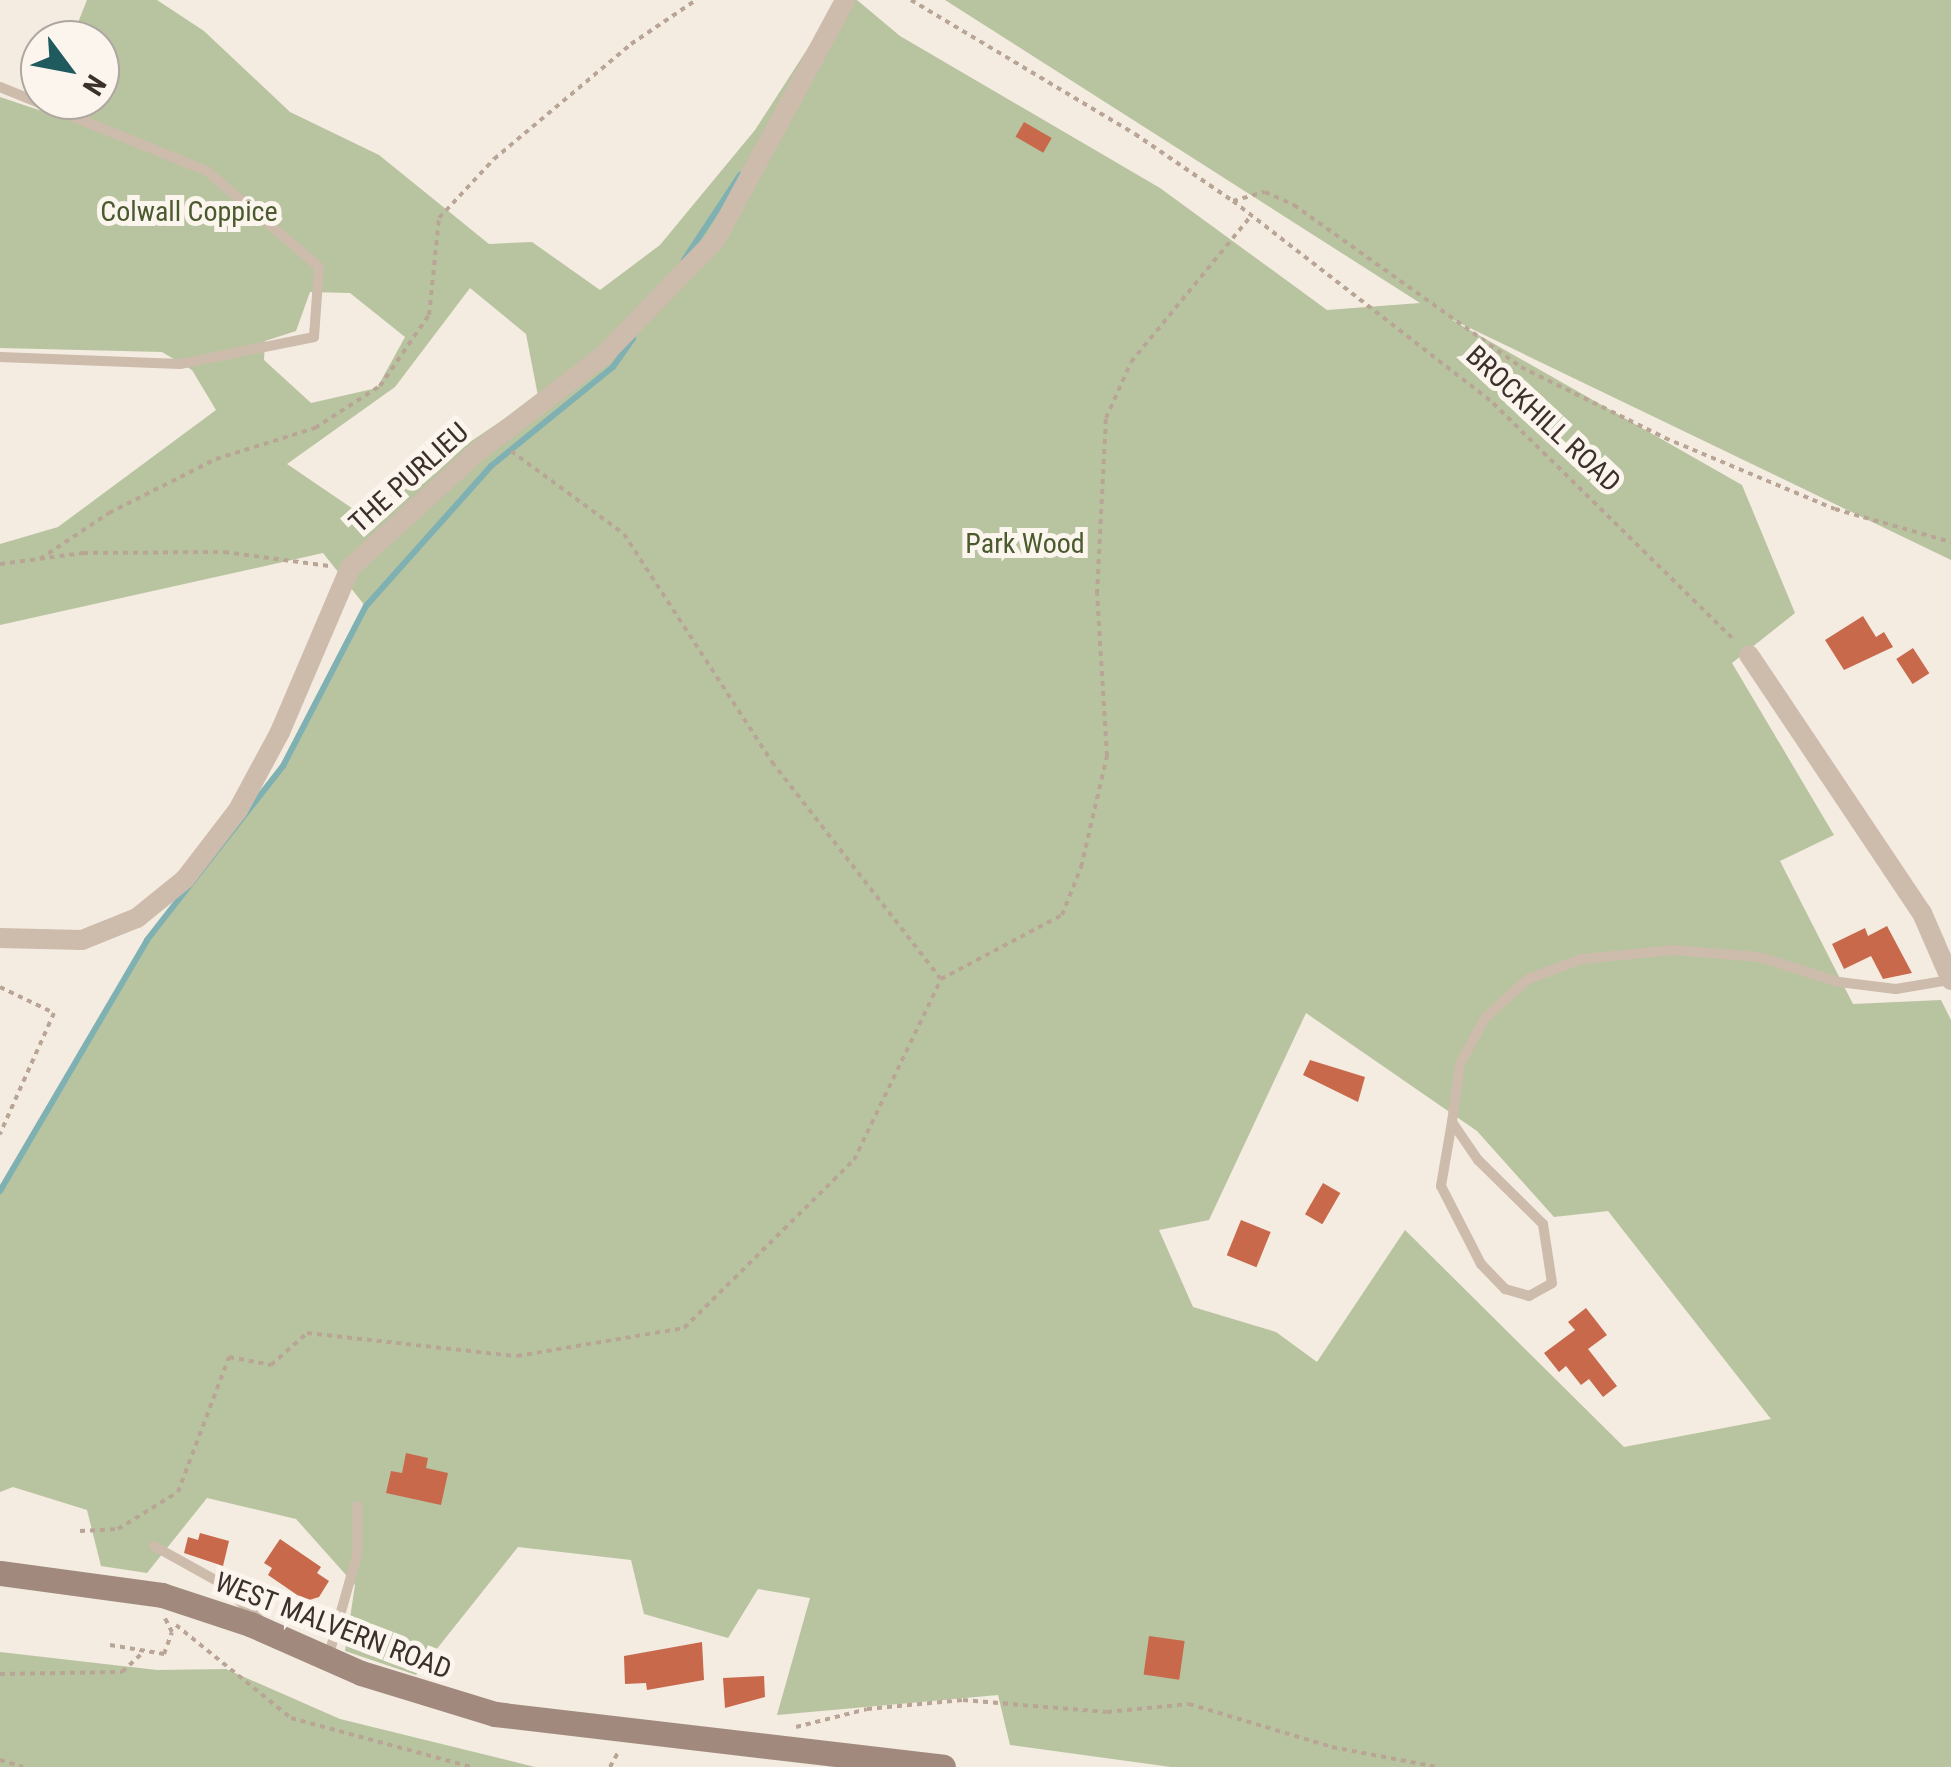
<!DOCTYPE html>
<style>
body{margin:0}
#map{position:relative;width:1951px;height:1767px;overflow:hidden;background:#f4ebe1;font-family:"Roboto Condensed",sans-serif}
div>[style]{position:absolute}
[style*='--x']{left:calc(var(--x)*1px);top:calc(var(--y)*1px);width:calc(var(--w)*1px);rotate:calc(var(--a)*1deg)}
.green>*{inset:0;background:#b8c4a0}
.stream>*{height:6px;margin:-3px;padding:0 3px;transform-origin:3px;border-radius:3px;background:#7fb0b2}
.building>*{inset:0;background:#c8694b;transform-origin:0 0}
.path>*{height:4px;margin-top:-2px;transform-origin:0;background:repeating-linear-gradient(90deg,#b9a596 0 5px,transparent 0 10px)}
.lane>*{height:10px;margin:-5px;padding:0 5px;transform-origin:5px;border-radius:5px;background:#cdbbac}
.street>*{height:20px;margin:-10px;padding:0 10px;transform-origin:10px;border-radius:10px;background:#cdbbac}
.secondary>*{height:25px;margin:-12.5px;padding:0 12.5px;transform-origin:12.5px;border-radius:12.5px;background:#a18a7d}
span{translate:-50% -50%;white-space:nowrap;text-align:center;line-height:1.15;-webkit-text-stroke:10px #fbf5ee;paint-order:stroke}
.park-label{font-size:28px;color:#4a5a2e}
.street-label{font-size:28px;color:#3b302b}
.north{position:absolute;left:20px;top:20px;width:100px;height:100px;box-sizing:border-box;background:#fbf5ee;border:2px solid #aea6a0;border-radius:50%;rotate:122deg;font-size:28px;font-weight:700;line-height:40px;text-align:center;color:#3b302b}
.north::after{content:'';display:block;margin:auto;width:35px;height:45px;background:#1f5a5e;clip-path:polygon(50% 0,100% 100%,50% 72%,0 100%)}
</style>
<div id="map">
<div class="green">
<div style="clip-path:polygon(evenodd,87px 0,157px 0,204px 31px,290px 112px,379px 155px,489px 244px,532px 242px,600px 290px,660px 245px,755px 130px,839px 0,857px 0,900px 36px,1160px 188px,1327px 310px,1420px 303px,945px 0,1951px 0,1951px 560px,1447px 317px,1742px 485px,1795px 613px,1732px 663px,1834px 835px,1780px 861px,1853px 1004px,1941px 1000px,1951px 1020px,1951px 1767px,1171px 1767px,1010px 1745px,998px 1695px,777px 1715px,810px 1598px,758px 1589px,728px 1638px,644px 1614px,631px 1560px,518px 1547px,416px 1675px,345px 1651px,355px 1585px,296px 1519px,207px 1498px,147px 1573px,101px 1566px,87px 1510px,13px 1487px,0 1492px,0 1191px,147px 940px,283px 766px,366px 607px,323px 553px,0 625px,0 544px,58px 527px,216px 410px,192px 370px,162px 352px,0 348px,0 97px,42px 111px,47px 100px,100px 100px,100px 40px,71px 40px,87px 0,470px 288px,526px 334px,538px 396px,362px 515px,287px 464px,395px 387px,470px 288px,87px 0,310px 292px,350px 293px,405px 337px,377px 388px,311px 403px,264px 360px,265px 341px,296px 331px,310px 292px,87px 0,1306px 1013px,1477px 1131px,1554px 1217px,1608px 1211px,1771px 1419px,1624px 1447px,1405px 1230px,1317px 1362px,1276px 1332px,1193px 1307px,1159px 1230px,1209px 1220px,1306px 1013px)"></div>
<div style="clip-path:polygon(0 1652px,157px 1670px,226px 1669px,340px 1719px,535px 1767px,0 1767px)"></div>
</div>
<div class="stream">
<div style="--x:684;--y:260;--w:102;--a:-56.6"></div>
<div style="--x:0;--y:1191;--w:291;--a:-59.6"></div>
<div style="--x:147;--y:940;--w:221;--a:-52"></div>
<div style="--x:283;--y:766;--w:180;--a:-62.6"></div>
<div style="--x:366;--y:606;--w:188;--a:-48.2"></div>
<div style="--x:491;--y:466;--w:157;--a:-39.1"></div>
<div style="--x:613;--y:367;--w:35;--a:-55"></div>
</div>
<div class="building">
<div style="left:1024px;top:122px;width:32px;height:17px;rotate:30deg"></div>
<div style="clip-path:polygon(1863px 616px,1876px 637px,1884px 632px,1893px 647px,1844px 670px,1825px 640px)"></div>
<div style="left:1913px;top:648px;width:30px;height:20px;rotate:57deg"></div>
<div style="clip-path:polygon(1887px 926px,1912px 973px,1883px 979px,1871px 956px,1844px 969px,1832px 944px,1865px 928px,1868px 936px)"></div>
<div style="clip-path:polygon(1310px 1060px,1365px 1077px,1358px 1102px,1303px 1075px)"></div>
<div style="left:1323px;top:1183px;width:20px;height:36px;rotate:30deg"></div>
<div style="left:1241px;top:1220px;width:32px;height:38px;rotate:22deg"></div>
<div style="clip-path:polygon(1586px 1308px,1607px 1335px,1588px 1349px,1617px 1386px,1603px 1397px,1589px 1379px,1581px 1385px,1566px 1366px,1559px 1372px,1544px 1353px,1575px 1330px,1568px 1322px)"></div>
<div style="clip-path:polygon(406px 1453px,428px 1458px,426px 1468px,448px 1473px,441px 1505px,386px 1493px,391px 1471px,402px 1473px)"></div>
<div style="clip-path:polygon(200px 1533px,229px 1541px,223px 1566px,184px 1553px,188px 1537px,198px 1540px)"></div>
<div style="clip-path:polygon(280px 1539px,321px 1567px,317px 1573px,329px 1581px,319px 1597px,306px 1601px,268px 1575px,272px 1568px,264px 1563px)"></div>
<div style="left:1149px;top:1636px;width:36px;height:39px;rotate:8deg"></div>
<div style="clip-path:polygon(702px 1642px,704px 1680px,647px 1690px,646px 1683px,625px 1684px,624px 1656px)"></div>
<div style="clip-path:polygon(764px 1676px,765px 1697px,725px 1708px,723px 1678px)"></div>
</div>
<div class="path">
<div style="--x:911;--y:0;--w:261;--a:30.9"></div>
<div style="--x:1135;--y:134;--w:119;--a:34.4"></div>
<div style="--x:1233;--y:201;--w:329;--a:37.8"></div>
<div style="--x:1493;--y:403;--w:339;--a:44.5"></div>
<div style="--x:1233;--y:201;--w:33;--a:-16"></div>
<div style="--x:1265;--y:192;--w:32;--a:24"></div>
<div style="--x:1294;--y:205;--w:279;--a:35.5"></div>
<div style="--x:1521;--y:367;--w:161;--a:26.2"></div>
<div style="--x:1665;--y:438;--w:184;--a:22.7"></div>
<div style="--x:1835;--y:509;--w:121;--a:15.9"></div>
<div style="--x:511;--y:451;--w:140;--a:36.3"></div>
<div style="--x:624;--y:534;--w:272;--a:57"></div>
<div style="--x:772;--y:762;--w:274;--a:52.1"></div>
<div style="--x:40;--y:559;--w:83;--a:-33.7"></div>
<div style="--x:109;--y:513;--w:120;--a:-26.8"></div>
<div style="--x:216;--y:459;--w:104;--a:-17.4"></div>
<div style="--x:315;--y:428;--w:77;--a:-32.9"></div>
<div style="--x:380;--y:386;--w:86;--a:-55.4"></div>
<div style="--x:429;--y:315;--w:98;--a:-84.1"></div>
<div style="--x:439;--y:218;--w:81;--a:-47"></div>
<div style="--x:494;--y:159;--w:179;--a:-40"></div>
<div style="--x:631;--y:44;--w:78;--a:-34.1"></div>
<div style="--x:0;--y:564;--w:84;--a:-7.5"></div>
<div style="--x:83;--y:553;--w:141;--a:-0.4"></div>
<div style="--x:224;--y:552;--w:106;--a:7.6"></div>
<div style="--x:0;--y:987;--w:60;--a:25.7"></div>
<div style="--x:54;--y:1013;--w:133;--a:114.1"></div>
<div style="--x:80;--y:1531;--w:38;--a:-3"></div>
<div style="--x:118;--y:1529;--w:70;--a:-31.7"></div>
<div style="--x:178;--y:1492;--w:144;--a:-69.3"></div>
<div style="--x:229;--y:1357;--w:43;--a:10.8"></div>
<div style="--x:271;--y:1365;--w:48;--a:-41.6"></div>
<div style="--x:307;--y:1333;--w:211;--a:6.3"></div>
<div style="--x:517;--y:1356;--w:169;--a:-9.5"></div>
<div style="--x:684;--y:1328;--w:239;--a:-44.7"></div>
<div style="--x:854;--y:1160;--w:201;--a:-64.3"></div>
<div style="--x:941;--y:979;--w:137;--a:-27.9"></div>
<div style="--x:1062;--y:915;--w:52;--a:-68.4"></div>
<div style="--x:1081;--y:867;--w:114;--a:-76.8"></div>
<div style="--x:1107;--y:756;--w:162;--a:-93.5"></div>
<div style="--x:1097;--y:594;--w:176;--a:-87.1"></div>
<div style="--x:1106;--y:418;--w:61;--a:-65.9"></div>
<div style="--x:1131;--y:362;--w:189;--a:-50.6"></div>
<div style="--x:176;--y:1625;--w:148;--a:39"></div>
<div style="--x:291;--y:1718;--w:187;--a:15.2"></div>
<div style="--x:110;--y:1645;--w:55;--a:9.5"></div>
<div style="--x:164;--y:1654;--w:23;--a:-70"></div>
<div style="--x:172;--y:1632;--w:16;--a:-117"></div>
<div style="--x:0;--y:1674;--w:122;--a:-0.9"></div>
<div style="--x:122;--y:1672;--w:26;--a:-43"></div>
<div style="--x:796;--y:1727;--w:73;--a:-14.2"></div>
<div style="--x:867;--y:1709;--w:96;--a:-5.4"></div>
<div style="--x:963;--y:1700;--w:144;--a:4.8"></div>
<div style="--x:1107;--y:1712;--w:82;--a:-5.6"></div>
<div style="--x:1189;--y:1704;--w:149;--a:16.7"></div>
<div style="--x:1332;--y:1747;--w:107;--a:10.8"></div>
<div style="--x:0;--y:1760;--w:24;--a:17"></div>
<div style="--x:610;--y:1767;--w:18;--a:-61"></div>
</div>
<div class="lane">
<div style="--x:0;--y:87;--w:223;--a:22.1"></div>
<div style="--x:207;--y:171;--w:148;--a:40.6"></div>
<div style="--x:319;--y:267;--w:70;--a:94.1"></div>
<div style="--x:314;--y:337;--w:137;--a:168.6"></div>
<div style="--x:180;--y:364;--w:180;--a:-177.8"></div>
<div style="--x:1452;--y:1122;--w:65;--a:99.8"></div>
<div style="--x:1441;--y:1186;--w:88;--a:62.9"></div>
<div style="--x:1481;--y:1264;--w:35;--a:46"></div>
<div style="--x:1505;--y:1289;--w:25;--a:16"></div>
<div style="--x:1529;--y:1296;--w:26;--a:-29"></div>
<div style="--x:1552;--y:1283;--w:60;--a:-98.7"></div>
<div style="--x:1543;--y:1224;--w:91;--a:-135.4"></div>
<div style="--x:1478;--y:1160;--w:46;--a:-124.4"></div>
<div style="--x:1452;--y:1122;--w:59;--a:-82.1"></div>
<div style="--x:1460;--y:1064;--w:52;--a:-61.5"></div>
<div style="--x:1485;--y:1018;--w:58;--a:-42.2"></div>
<div style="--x:1528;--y:979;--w:58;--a:-20.3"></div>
<div style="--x:1582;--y:959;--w:91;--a:-5.6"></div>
<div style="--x:1673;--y:950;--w:86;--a:4.7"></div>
<div style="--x:1759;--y:957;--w:84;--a:17.4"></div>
<div style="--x:1839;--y:982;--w:57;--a:7"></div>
<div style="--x:1896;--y:989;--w:55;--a:-9.5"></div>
<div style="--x:154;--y:1546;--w:74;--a:29"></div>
<div style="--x:219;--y:1582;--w:54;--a:42.8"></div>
<div style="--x:328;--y:1658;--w:107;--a:-74.3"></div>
<div style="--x:357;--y:1555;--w:49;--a:-90"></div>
</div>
<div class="street">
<div style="--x:1749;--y:655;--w:311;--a:56.2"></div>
<div style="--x:1922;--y:913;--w:73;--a:66.6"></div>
<div style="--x:0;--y:938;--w:82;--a:1.4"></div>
<div style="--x:82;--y:940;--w:59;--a:-21.8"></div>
<div style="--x:137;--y:918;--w:62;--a:-39.1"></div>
<div style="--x:185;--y:879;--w:87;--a:-52.5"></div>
<div style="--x:238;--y:810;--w:89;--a:-61.7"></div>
<div style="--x:280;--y:732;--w:178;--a:-66.9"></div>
<div style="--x:350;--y:568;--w:172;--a:-42.4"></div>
<div style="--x:477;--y:452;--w:158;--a:-37.3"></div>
<div style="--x:603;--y:356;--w:163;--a:-46"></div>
<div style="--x:716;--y:239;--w:272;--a:-61.6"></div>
</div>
<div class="secondary">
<div style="--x:0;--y:1573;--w:163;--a:7.7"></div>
<div style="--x:162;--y:1595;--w:93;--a:18.2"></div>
<div style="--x:250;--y:1624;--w:121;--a:23.8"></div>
<div style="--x:361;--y:1673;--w:140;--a:17"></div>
<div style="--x:495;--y:1714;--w:451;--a:6.7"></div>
</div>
<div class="park-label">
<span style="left:189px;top:212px">Colwall Coppice</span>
<span style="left:1025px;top:544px">Park Wood</span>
</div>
<div class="street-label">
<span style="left:1543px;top:419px;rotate:43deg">BROCKHILL ROAD</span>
<span style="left:409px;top:478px;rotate:-42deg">THE PURLIEU</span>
<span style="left:333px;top:1626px;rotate:21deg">WEST MALVERN ROAD</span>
</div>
<div class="north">N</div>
</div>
